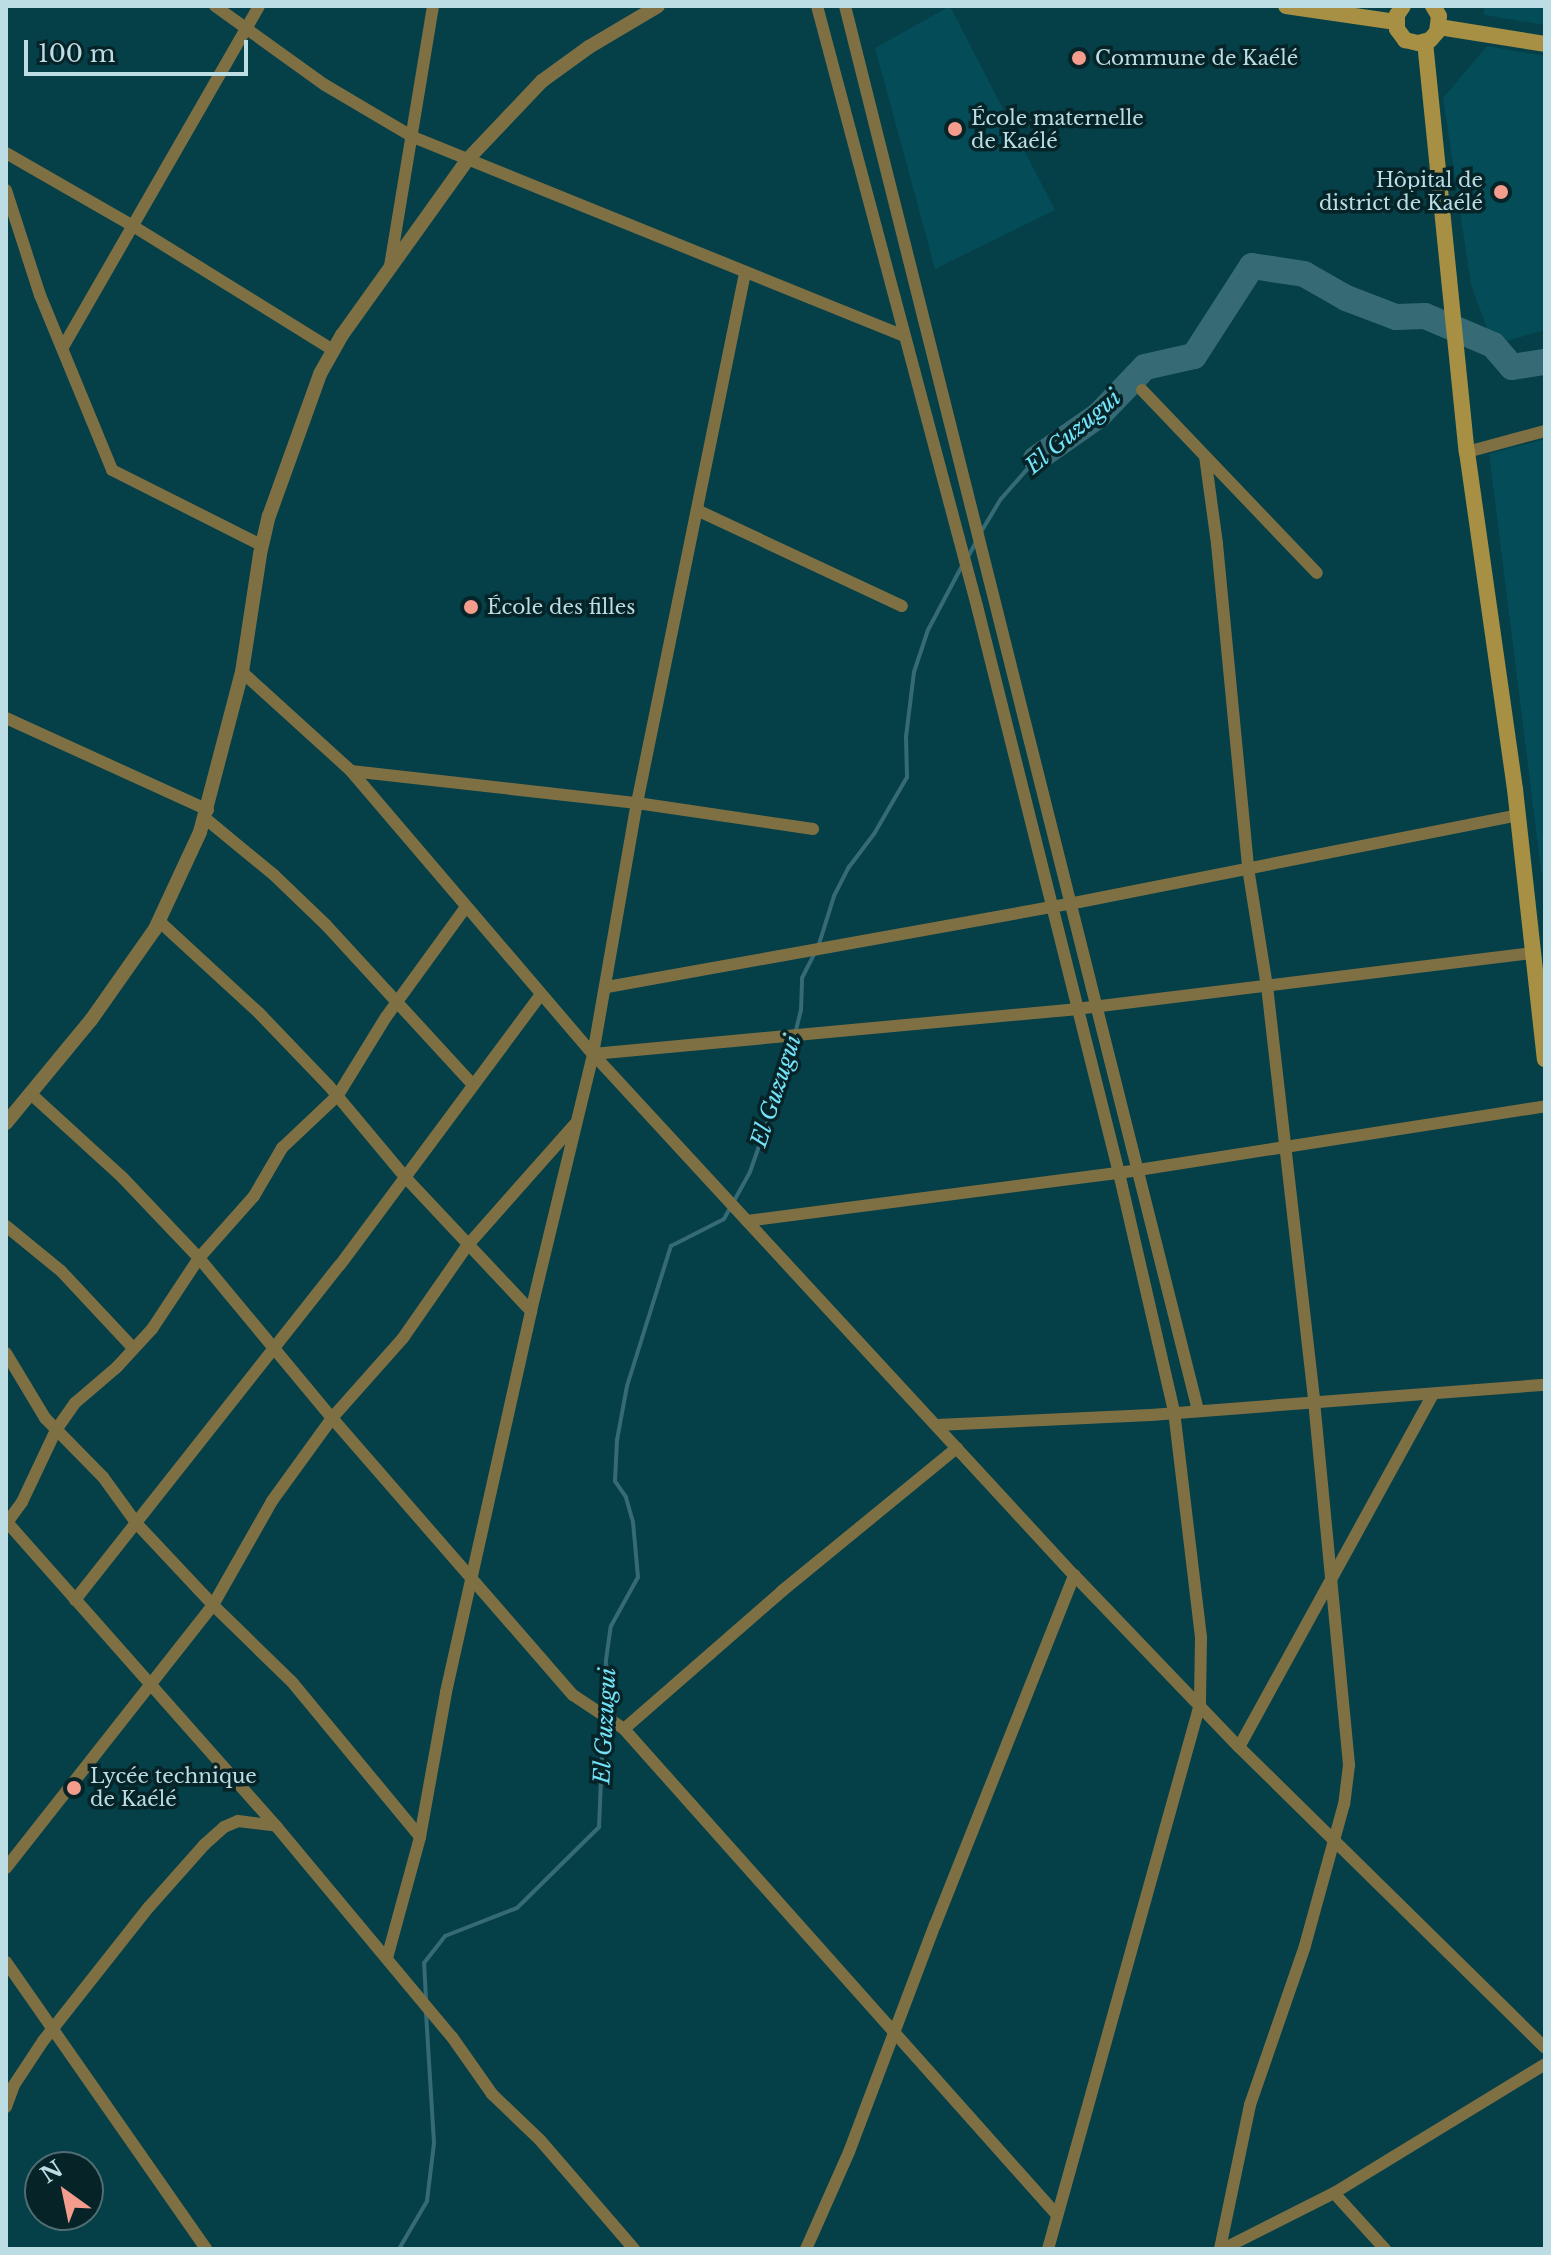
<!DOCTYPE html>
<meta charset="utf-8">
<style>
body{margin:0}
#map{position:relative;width:1551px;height:2255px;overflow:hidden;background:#053f48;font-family:"Libre Baskerville",serif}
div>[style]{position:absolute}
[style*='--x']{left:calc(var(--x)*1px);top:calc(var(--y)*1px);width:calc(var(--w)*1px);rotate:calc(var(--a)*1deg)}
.built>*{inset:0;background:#044c57}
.stream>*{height:4px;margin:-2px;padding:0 2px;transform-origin:2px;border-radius:2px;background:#366b75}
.river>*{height:26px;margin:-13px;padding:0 13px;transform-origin:13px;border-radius:13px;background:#366b75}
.minor>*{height:12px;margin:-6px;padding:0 6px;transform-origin:6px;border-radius:6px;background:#7f7043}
.tertiary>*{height:14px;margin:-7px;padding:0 7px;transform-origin:7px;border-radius:7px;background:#7f7043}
.secondary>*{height:16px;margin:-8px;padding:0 8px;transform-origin:8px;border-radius:8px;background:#a78f43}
.dots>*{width:22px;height:22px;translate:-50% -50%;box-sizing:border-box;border:4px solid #062328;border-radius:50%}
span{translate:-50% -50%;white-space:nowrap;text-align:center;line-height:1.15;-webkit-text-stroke:7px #062328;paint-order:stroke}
.poi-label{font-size:20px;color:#bddde4}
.left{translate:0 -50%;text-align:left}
.right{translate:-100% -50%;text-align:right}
.water-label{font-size:22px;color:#74e3f9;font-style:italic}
.frame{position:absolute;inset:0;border:8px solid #bddde4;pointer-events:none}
.north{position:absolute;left:24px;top:2151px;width:80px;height:80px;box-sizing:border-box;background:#062328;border:2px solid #4f6d73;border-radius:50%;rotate:327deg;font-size:22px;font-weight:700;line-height:32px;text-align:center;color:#bddde4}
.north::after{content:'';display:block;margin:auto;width:28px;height:36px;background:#f49d8c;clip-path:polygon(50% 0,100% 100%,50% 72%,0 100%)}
.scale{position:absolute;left:24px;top:40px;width:224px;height:36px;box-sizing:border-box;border:4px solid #bddde4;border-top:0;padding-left:10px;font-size:24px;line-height:28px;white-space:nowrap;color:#bddde4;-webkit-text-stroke:6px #062328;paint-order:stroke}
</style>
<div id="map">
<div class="built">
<div style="clip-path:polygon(950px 6px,1055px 210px,935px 269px,875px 48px)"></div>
<div style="clip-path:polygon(1484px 6px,1545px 6px,1545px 25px,1484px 15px)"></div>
<div style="clip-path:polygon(1487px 46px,1545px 56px,1545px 330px,1493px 345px,1471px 285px,1443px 98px)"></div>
<div style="clip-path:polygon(1545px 439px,1545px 902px,1489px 454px)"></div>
</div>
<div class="stream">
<div style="--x:981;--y:532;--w:39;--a:-59"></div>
<div style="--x:1001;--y:499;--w:53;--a:-48.8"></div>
<div style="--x:968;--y:557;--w:19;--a:-62"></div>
<div style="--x:819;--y:944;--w:50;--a:-72.6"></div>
<div style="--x:834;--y:896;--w:33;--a:-63"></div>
<div style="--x:849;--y:867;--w:41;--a:-52.9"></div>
<div style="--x:874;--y:834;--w:66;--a:-59.9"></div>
<div style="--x:907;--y:777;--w:40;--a:-91.4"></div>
<div style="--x:906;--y:737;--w:65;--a:-83"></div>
<div style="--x:914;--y:672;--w:44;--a:-71.6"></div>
<div style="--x:928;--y:630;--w:75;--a:-62.1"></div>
<div style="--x:426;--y:1999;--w:36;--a:-93"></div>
<div style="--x:424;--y:1963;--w:34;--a:-52"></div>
<div style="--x:445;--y:1936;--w:77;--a:-21.3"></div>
<div style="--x:517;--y:1908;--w:115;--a:-44.6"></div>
<div style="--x:599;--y:1827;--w:167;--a:-87.6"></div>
<div style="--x:606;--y:1660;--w:34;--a:-82"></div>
<div style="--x:611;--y:1626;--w:56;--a:-61.1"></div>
<div style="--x:638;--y:1577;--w:55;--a:-95.2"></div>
<div style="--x:633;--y:1522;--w:26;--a:-106"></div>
<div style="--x:626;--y:1497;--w:19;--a:-125"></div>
<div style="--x:615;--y:1481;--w:41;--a:-87.2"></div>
<div style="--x:617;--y:1440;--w:55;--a:-79.5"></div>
<div style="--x:627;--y:1386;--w:147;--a:-72.6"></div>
<div style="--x:671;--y:1246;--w:59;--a:-27"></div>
<div style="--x:724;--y:1219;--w:54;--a:-61"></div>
<div style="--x:750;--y:1172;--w:112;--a:-70.8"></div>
<div style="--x:787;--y:1066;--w:58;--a:-76"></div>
<div style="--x:801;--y:1010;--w:32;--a:-88"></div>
<div style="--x:802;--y:978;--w:29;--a:-63"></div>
<div style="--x:399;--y:2249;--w:56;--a:-59.7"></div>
<div style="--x:427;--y:2201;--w:58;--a:-83.1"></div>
<div style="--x:434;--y:2143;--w:131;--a:-93.5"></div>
</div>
<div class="river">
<div style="--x:1036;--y:459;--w:77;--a:-34.9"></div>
<div style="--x:1099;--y:415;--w:66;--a:-46.2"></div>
<div style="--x:1145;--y:367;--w:50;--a:-12.7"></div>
<div style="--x:1194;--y:356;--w:107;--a:-57.2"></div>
<div style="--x:1252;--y:266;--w:53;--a:8.7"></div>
<div style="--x:1304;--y:274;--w:48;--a:29.7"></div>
<div style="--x:1346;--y:298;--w:53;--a:20.8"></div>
<div style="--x:1396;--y:317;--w:29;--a:-2"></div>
<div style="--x:1425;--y:316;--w:74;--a:23.1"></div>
<div style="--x:1493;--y:345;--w:29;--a:49"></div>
<div style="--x:1512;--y:367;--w:33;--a:-9"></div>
</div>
<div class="minor">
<div style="--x:215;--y:6;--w:135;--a:35.7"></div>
<div style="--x:325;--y:85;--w:102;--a:30.6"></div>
<div style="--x:413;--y:137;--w:530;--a:22.06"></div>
<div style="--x:817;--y:6;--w:621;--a:75.07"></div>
<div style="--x:977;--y:606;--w:585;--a:75.94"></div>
<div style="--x:1119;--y:1173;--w:244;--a:77"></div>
<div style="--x:1174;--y:1411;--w:228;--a:83.2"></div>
<div style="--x:1201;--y:1637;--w:67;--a:90.9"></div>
<div style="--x:1200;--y:1704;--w:566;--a:105.58"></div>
<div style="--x:845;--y:6;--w:1448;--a:75.89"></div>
<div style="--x:6;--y:153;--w:146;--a:29.9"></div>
<div style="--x:133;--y:226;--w:235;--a:31.8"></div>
<div style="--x:6;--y:190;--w:110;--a:72.1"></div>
<div style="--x:40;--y:295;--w:189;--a:67.6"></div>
<div style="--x:112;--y:470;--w:167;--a:26.7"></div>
<div style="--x:390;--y:266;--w:264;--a:-80.6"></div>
<div style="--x:63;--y:347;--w:393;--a:-60.1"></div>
<div style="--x:1142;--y:390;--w:253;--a:46.3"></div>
<div style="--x:1467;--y:452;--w:81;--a:-15.1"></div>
<div style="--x:1205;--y:456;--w:89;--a:82.2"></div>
<div style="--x:1217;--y:544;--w:325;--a:84.5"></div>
<div style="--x:1248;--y:868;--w:120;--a:80.9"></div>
<div style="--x:1267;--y:986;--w:418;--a:83.5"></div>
<div style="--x:1314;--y:1401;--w:366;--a:84.5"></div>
<div style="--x:1349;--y:1765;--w:39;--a:97"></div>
<div style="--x:1344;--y:1804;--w:147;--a:105.4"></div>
<div style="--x:1305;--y:1946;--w:168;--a:109.1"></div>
<div style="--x:1250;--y:2105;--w:147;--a:101.8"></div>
<div style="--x:699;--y:511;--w:224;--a:25.1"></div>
<div style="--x:242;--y:672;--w:147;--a:42.2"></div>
<div style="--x:351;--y:771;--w:372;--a:49.5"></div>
<div style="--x:593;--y:1054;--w:227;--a:47.3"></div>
<div style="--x:747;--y:1221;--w:375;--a:-7.4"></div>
<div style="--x:1119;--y:1173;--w:431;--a:-8.9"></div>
<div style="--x:6;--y:718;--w:222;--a:24.5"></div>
<div style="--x:351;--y:771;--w:288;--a:6.4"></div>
<div style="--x:637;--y:803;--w:178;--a:8.4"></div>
<div style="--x:206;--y:819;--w:88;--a:39.5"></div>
<div style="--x:274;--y:875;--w:72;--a:43.9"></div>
<div style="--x:326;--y:925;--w:216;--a:47.4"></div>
<div style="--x:160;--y:922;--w:134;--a:42.6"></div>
<div style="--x:259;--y:1013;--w:101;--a:46.2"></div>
<div style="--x:329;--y:1086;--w:120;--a:50.1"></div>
<div style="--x:406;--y:1178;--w:183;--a:46.8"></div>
<div style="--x:607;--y:987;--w:469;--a:-10.2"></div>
<div style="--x:1069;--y:904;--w:458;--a:-11.2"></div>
<div style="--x:593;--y:1054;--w:485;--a:-5.3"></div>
<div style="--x:1076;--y:1009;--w:460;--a:-7"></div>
<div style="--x:31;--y:1094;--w:123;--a:42.4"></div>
<div style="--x:122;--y:1177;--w:112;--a:46.5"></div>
<div style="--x:199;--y:1258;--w:208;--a:50.3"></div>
<div style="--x:332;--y:1418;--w:367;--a:49"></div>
<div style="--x:573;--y:1695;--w:61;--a:33.7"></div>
<div style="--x:624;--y:1729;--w:651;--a:48.3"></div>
<div style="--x:747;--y:1221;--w:482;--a:47.3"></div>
<div style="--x:1074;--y:1575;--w:238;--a:46.2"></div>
<div style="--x:1239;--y:1747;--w:429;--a:44.5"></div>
<div style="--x:6;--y:1226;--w:71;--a:39.3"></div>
<div style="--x:61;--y:1271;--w:105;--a:46.9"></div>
<div style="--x:6;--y:1353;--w:76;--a:59"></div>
<div style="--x:45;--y:1418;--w:83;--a:45.5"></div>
<div style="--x:103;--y:1477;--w:58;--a:54.1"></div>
<div style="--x:137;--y:1524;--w:111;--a:46.8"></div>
<div style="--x:213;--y:1605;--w:110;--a:44.3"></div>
<div style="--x:292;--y:1682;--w:201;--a:50.4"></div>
<div style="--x:937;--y:1425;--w:214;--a:-2.7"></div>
<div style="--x:1151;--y:1415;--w:395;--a:-4.4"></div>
<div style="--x:6;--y:1521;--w:407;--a:48.5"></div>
<div style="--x:276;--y:1826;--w:275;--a:50.2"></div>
<div style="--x:452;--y:2037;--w:70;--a:54.9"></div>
<div style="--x:492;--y:2094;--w:66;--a:43.8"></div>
<div style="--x:540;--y:2140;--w:144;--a:49.2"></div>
<div style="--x:6;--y:1524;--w:27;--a:-54"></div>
<div style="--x:22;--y:1502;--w:80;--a:-64.7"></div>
<div style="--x:56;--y:1430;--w:33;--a:-55"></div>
<div style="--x:75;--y:1403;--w:55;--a:-40.6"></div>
<div style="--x:117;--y:1367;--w:52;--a:-47.4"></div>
<div style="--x:152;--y:1329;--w:85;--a:-56.5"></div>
<div style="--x:199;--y:1258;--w:83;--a:-48.4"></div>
<div style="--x:254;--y:1196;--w:56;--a:-59.7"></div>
<div style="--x:282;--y:1148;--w:77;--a:-43.4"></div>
<div style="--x:338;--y:1095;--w:92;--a:-58.4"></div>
<div style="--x:386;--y:1017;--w:136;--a:-54"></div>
<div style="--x:75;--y:1600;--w:427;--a:-51.7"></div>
<div style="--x:340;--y:1265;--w:337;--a:-53.4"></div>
<div style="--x:624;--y:1729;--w:210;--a:-41.1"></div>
<div style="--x:782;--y:1591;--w:226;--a:-39.3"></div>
<div style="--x:1239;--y:1747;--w:403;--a:-61.2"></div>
<div style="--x:6;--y:1868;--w:335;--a:-51.8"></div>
<div style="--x:213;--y:1605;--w:120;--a:-60.4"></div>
<div style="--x:272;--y:1501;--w:102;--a:-54.1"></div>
<div style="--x:332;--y:1418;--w:107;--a:-48.4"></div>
<div style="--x:403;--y:1338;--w:112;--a:-55.2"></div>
<div style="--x:467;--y:1246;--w:164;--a:-48.5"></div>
<div style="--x:387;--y:1958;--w:125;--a:-74.7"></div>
<div style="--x:420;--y:1837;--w:147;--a:-79.8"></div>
<div style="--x:446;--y:1692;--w:390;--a:-77.4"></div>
<div style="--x:531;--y:1311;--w:264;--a:-76.4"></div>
<div style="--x:593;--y:1054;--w:255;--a:-80.1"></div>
<div style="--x:637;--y:803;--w:541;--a:-78.48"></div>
<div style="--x:6;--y:1962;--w:350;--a:55.1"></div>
<div style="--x:6;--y:2107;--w:23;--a:-70"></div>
<div style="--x:14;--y:2085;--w:53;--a:-56.6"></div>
<div style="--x:43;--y:2041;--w:171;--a:-51.7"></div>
<div style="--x:149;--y:1907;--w:83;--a:-48.4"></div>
<div style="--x:204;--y:1845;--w:27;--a:-42"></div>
<div style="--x:224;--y:1827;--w:15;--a:-23"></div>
<div style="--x:238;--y:1821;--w:38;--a:7"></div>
<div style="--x:1334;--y:2193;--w:76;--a:47.7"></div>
<div style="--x:806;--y:2249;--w:106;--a:-66.1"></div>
<div style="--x:849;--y:2152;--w:243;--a:-69.3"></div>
<div style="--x:935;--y:1925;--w:377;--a:-68.3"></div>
<div style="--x:1223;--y:2249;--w:124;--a:-26.8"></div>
<div style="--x:1334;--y:2193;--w:247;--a:-31.4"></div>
</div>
<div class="tertiary">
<div style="--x:6;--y:1123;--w:134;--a:-50.5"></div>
<div style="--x:91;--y:1020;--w:111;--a:-54.9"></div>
<div style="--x:155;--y:929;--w:107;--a:-65.1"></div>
<div style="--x:200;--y:832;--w:165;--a:-75.3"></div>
<div style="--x:242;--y:672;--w:119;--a:-81.3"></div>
<div style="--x:260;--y:554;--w:39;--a:-77"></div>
<div style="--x:269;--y:516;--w:151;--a:-70.2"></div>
<div style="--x:320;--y:374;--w:45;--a:-60.6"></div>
<div style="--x:342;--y:335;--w:216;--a:-54.4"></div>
<div style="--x:468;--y:159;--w:108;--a:-46.5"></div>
<div style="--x:542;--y:81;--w:58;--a:-35.9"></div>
<div style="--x:589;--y:47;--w:80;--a:-30.7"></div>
</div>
<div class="secondary">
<div style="--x:1286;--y:6;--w:111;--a:8.3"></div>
<div style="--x:1403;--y:6;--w:11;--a:124"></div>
<div style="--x:1397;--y:15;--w:14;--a:90"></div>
<div style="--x:1397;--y:29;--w:14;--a:54"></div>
<div style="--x:1405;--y:40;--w:13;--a:13"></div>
<div style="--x:1418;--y:43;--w:12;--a:-14"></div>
<div style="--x:1430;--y:40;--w:11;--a:-49"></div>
<div style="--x:1437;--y:32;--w:16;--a:-83"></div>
<div style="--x:1439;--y:16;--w:12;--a:-121"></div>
<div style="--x:1439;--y:27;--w:107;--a:9.1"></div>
<div style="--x:1425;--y:42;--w:412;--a:84.2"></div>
<div style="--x:1467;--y:452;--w:340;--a:81.9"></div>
<div style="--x:1515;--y:789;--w:272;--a:83.7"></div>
</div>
<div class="dots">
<div style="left:1079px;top:58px;background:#f49d8c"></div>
<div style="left:955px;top:129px;background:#f49d8c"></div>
<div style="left:1501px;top:192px;background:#f49d8c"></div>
<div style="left:471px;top:607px;background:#f49d8c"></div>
<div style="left:74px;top:1788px;background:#f49d8c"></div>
</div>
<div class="poi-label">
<span class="left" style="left:1095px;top:58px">Commune de Kaélé</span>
<span class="left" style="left:971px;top:130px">École maternelle<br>de Kaélé</span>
<span class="right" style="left:1483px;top:192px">Hôpital de<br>district de Kaélé</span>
<span class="left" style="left:487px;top:607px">École des filles</span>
<span class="left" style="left:90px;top:1788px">Lycée technique<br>de Kaélé</span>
</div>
<div class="water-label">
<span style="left:1073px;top:432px;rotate:-40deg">El Guzugui</span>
<span style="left:776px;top:1091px;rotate:-72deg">El Guzugui</span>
<span style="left:605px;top:1726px;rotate:-87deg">El Guzugui</span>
</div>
<div class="frame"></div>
<div class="north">N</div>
<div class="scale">100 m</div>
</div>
